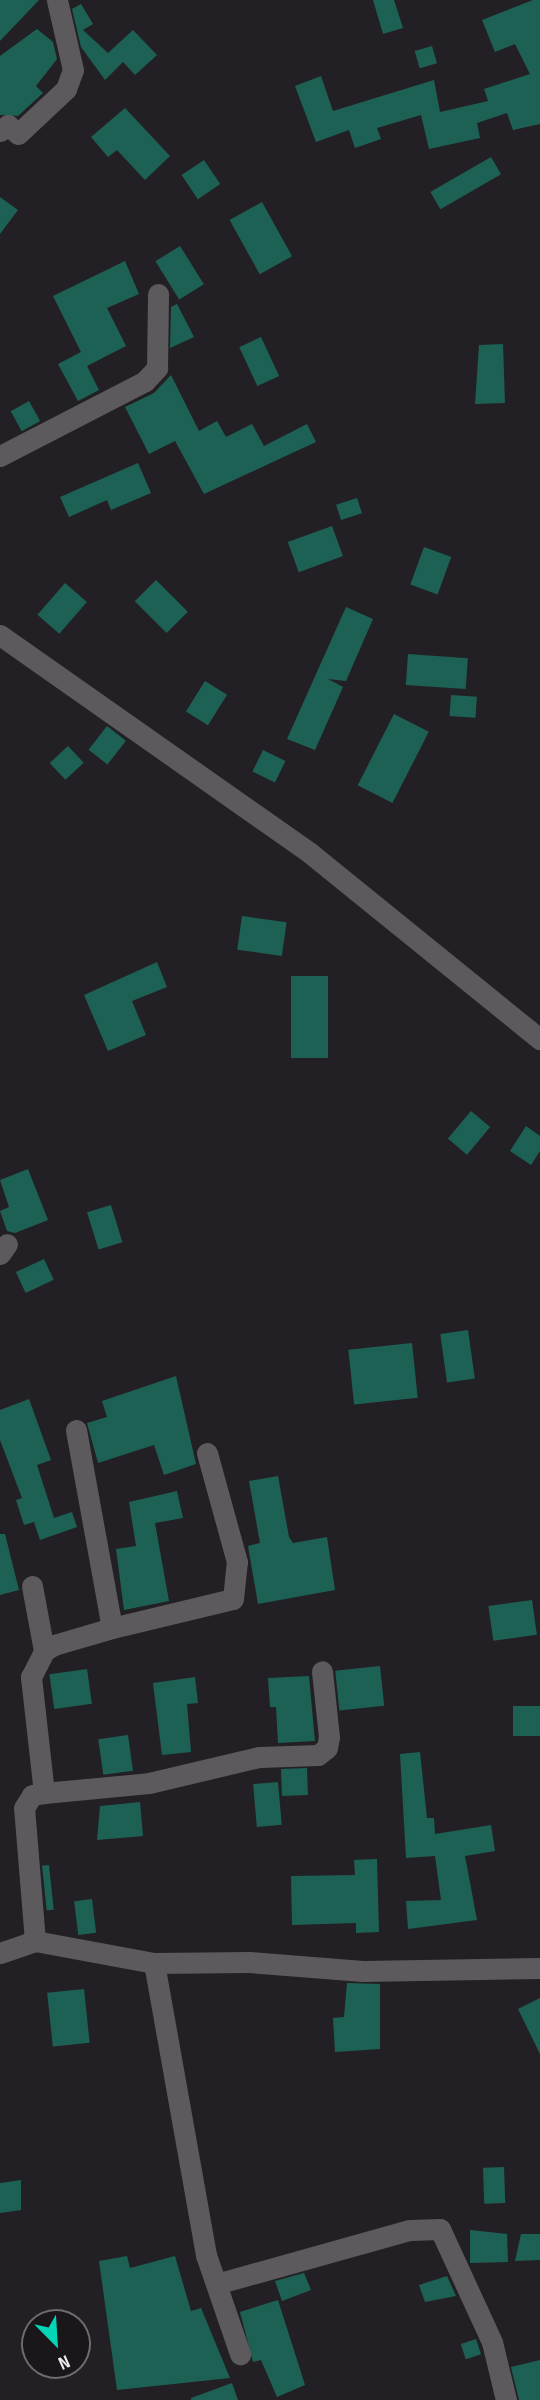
<!DOCTYPE html>
<style>
body{margin:0}
#map{position:relative;width:540px;height:2400px;overflow:hidden;background:#232025;font-family:"Sofia Sans Condensed",sans-serif}
div>[style]{position:absolute}
[style*='--x']{left:calc(var(--x)*1px);top:calc(var(--y)*1px);width:calc(var(--w)*1px);rotate:calc(var(--a)*1deg)}
.building>*{inset:0;background:#1d6154;transform-origin:0 0}
.street>*{height:21px;margin:-10.5px;padding:0 10.5px;transform-origin:10.5px;border-radius:10.5px;background:#5c5a5d}
span{translate:-50% -50%;white-space:nowrap;text-align:center;line-height:1.15;-webkit-text-stroke:5px #1a171b;paint-order:stroke}
.north{position:absolute;left:21px;top:2309px;width:70px;height:70px;box-sizing:border-box;background:#1a171b;border:2px solid #6e6b6f;border-radius:50%;rotate:156deg;font-size:19px;font-weight:700;line-height:28px;text-align:center;color:#eceaee}
.north::after{content:'';display:block;margin:auto;width:24px;height:32px;background:#04d5b6;clip-path:polygon(50% 0,100% 100%,50% 72%,0 100%)}
</style>
<div id="map">
<div class="building">
<div style="clip-path:polygon(0 0,39px 0,0 41px)"></div>
<div style="clip-path:polygon(373px 0,394px 0,403px 28px,383px 34px)"></div>
<div style="clip-path:polygon(533px 0,540px 0,540px 124px,513px 130px,507px 113px,477px 123px,480px 138px,429px 149px,421px 115px,377px 128px,381px 139px,355px 148px,349px 130px,316px 142px,295px 86px,321px 76px,333px 111px,434px 80px,440px 112px,488px 101px,484px 89px,530px 74px,515px 44px,495px 52px,482px 20px)"></div>
<div style="clip-path:polygon(81px 4px,93px 24px,83px 30px,108px 53px,133px 30px,157px 55px,135px 75px,123px 62px,105px 80px,81px 47px,72px 9px)"></div>
<div style="clip-path:polygon(37px 29px,53px 42px,57px 59px,36px 86px,43px 93px,18px 116px,0 115px,0 56px)"></div>
<div style="left:432px;top:46px;width:18px;height:18px;rotate:74deg"></div>
<div style="clip-path:polygon(125px 108px,170px 156px,145px 180px,117px 150px,108px 157px,91px 137px)"></div>
<div style="left:491px;top:157px;width:20px;height:70px;rotate:60deg"></div>
<div style="left:204px;top:160px;width:29px;height:27px;rotate:56deg"></div>
<div style="clip-path:polygon(0 197px,18px 210px,0 234px)"></div>
<div style="left:262px;top:202px;width:62px;height:37px;rotate:61deg"></div>
<div style="left:180px;top:246px;width:45px;height:29px;rotate:58deg"></div>
<div style="clip-path:polygon(125px 261px,139px 294px,107px 308px,126px 346px,87px 366px,99px 390px,78px 401px,58px 364px,81px 352px,53px 296px)"></div>
<div style="clip-path:polygon(177px 304px,194px 337px,170px 348px,171px 307px)"></div>
<div style="left:261px;top:337px;width:43px;height:24px;rotate:65deg"></div>
<div style="clip-path:polygon(503px 344px,505px 403px,475px 404px,479px 345px)"></div>
<div style="clip-path:polygon(171px 375px,199px 431px,217px 421px,226px 437px,252px 424px,264px 446px,307px 424px,316px 442px,204px 494px,175px 441px,149px 454px,125px 407px,154px 393px)"></div>
<div style="left:29px;top:401px;width:23px;height:21px;rotate:61deg"></div>
<div style="clip-path:polygon(138px 463px,151px 493px,111px 510px,107px 500px,69px 517px,60px 497px)"></div>
<div style="left:357px;top:498px;width:16px;height:22px;rotate:72deg"></div>
<div style="left:332px;top:526px;width:32px;height:47px;rotate:70deg"></div>
<div style="left:424px;top:547px;width:29px;height:40px;rotate:20deg"></div>
<div style="left:156px;top:580px;width:45px;height:30px;rotate:45deg"></div>
<div style="left:65px;top:583px;width:29px;height:42px;rotate:41deg"></div>
<div style="clip-path:polygon(346px 607px,373px 619px,346px 681px,328px 679px,343px 687px,315px 750px,287px 739px)"></div>
<div style="left:408px;top:654px;width:60px;height:31px;rotate:4deg"></div>
<div style="left:205px;top:681px;width:26px;height:36px;rotate:32deg"></div>
<div style="left:451px;top:695px;width:26px;height:21px;rotate:4deg"></div>
<div style="left:394px;top:714px;width:39px;height:80px;rotate:27deg"></div>
<div style="left:107px;top:726px;width:24px;height:30px;rotate:38deg"></div>
<div style="left:68px;top:746px;width:23px;height:25px;rotate:47deg"></div>
<div style="left:263px;top:750px;width:25px;height:24px;rotate:26deg"></div>
<div style="left:242px;top:916px;width:45px;height:34px;rotate:8deg"></div>
<div style="clip-path:polygon(157px 962px,167px 987px,132px 1001px,146px 1035px,108px 1051px,84px 995px)"></div>
<div style="left:291px;top:976px;width:37px;height:82px"></div>
<div style="left:471px;top:1111px;width:25px;height:36px;rotate:40deg"></div>
<div style="clip-path:polygon(526px 1126px,540px 1136px,540px 1151px,531px 1165px,510px 1151px)"></div>
<div style="clip-path:polygon(28px 1169px,48px 1220px,15px 1233px,7px 1231px,0 1211px,9px 1207px,0 1180px)"></div>
<div style="left:111px;top:1205px;width:39px;height:25px;rotate:73deg"></div>
<div style="left:44px;top:1259px;width:23px;height:31px;rotate:65deg"></div>
<div style="left:468px;top:1330px;width:49px;height:28px;rotate:82deg"></div>
<div style="left:412px;top:1343px;width:55px;height:64px;rotate:84deg"></div>
<div style="clip-path:polygon(176px 1376px,196px 1464px,164px 1475px,154px 1445px,98px 1463px,87px 1423px,107px 1417px,102px 1401px)"></div>
<div style="clip-path:polygon(29px 1399px,51px 1460px,37px 1465px,54px 1518px,72px 1512px,77px 1527px,40px 1540px,34px 1522px,24px 1525px,16px 1500px,22px 1498px,0 1440px,0 1410px)"></div>
<div style="clip-path:polygon(278px 1476px,289px 1537px,293px 1543px,327px 1537px,335px 1590px,258px 1604px,248px 1546px,260px 1543px,249px 1481px)"></div>
<div style="clip-path:polygon(177px 1491px,183px 1518px,155px 1523px,169px 1601px,124px 1610px,116px 1549px,136px 1546px,129px 1502px)"></div>
<div style="clip-path:polygon(0 1534px,5px 1534px,19px 1590px,0 1595px)"></div>
<div style="left:532px;top:1600px;width:35px;height:44px;rotate:82deg"></div>
<div style="left:380px;top:1666px;width:40px;height:45px;rotate:84deg"></div>
<div style="left:87px;top:1669px;width:35px;height:38px;rotate:82deg"></div>
<div style="clip-path:polygon(309px 1676px,315px 1741px,278px 1743px,276px 1707px,270px 1707px,268px 1678px)"></div>
<div style="clip-path:polygon(195px 1677px,198px 1703px,187px 1704px,191px 1752px,162px 1755px,153px 1683px)"></div>
<div style="left:540px;top:1706px;width:30px;height:27px;rotate:90deg"></div>
<div style="left:128px;top:1735px;width:36px;height:30px;rotate:82deg"></div>
<div style="clip-path:polygon(420px 1752px,427px 1818px,434px 1818px,435px 1834px,491px 1825px,495px 1851px,465px 1856px,477px 1920px,408px 1929px,406px 1901px,441px 1900px,435px 1856px,406px 1858px,400px 1754px)"></div>
<div style="left:307px;top:1768px;width:27px;height:26px;rotate:88deg"></div>
<div style="left:278px;top:1782px;width:43px;height:25px;rotate:85deg"></div>
<div style="clip-path:polygon(140px 1802px,143px 1836px,97px 1840px,100px 1806px)"></div>
<div style="clip-path:polygon(377px 1859px,379px 1932px,356px 1933px,356px 1923px,292px 1925px,291px 1876px,355px 1875px,354px 1860px)"></div>
<div style="left:49px;top:1865px;width:45px;height:7px;rotate:84deg"></div>
<div style="left:92px;top:1899px;width:34px;height:18px;rotate:83deg"></div>
<div style="clip-path:polygon(347px 1983px,380px 1984px,380px 2049px,335px 2052px,333px 2018px,344px 2017px)"></div>
<div style="left:84px;top:1989px;width:54px;height:37px;rotate:84deg"></div>
<div style="clip-path:polygon(540px 1998px,540px 2054px,518px 2009px)"></div>
<div style="left:504px;top:2167px;width:36px;height:21px;rotate:88deg"></div>
<div style="clip-path:polygon(21px 2180px,21px 2210px,0 2213px,0 2183px)"></div>
<div style="clip-path:polygon(470px 2230px,507px 2234px,508px 2262px,470px 2263px)"></div>
<div style="clip-path:polygon(521px 2234px,540px 2234px,540px 2260px,515px 2261px)"></div>
<div style="clip-path:polygon(127px 2256px,130px 2268px,175px 2256px,191px 2311px,201px 2308px,230px 2378px,117px 2390px,99px 2261px)"></div>
<div style="clip-path:polygon(304px 2273px,311px 2290px,282px 2301px,275px 2281px)"></div>
<div style="clip-path:polygon(447px 2276px,456px 2296px,425px 2302px,419px 2285px)"></div>
<div style="clip-path:polygon(278px 2300px,305px 2385px,277px 2397px,261px 2360px,253px 2362px,240px 2312px)"></div>
<div style="left:476px;top:2339px;width:16px;height:16px;rotate:72deg"></div>
<div style="clip-path:polygon(540px 2360px,540px 2400px,519px 2400px,511px 2367px)"></div>
<div style="clip-path:polygon(232px 2383px,238px 2400px,191px 2400px,191px 2398px)"></div>
</div>
<div class="street">
<div style="--x:0;--y:131;--w:10;--a:-37"></div>
<div style="--x:8;--y:125;--w:13;--a:42"></div>
<div style="--x:18;--y:134;--w:66;--a:-43.2"></div>
<div style="--x:66;--y:89;--w:20;--a:-70"></div>
<div style="--x:73;--y:70;--w:72;--a:-102.9"></div>
<div style="--x:0;--y:456;--w:163;--a:-27.3"></div>
<div style="--x:145;--y:381;--w:18;--a:-47"></div>
<div style="--x:157;--y:368;--w:74;--a:-89.2"></div>
<div style="--x:0;--y:635;--w:379;--a:35.1"></div>
<div style="--x:310;--y:853;--w:296;--a:39"></div>
<div style="--x:0;--y:1254;--w:12;--a:-55"></div>
<div style="--x:76;--y:1430;--w:201;--a:79.7"></div>
<div style="--x:112;--y:1628;--w:124;--a:-13.5"></div>
<div style="--x:233;--y:1599;--w:37;--a:-84"></div>
<div style="--x:237;--y:1562;--w:113;--a:-105.4"></div>
<div style="--x:32;--y:1586;--w:66;--a:79.5"></div>
<div style="--x:44;--y:1793;--w:105;--a:-5.4"></div>
<div style="--x:149;--y:1783;--w:113;--a:-13.3"></div>
<div style="--x:259;--y:1757;--w:59;--a:-1.9"></div>
<div style="--x:318;--y:1755;--w:11;--a:-38"></div>
<div style="--x:327;--y:1748;--w:11;--a:-80"></div>
<div style="--x:329;--y:1737;--w:66;--a:-96.1"></div>
<div style="--x:35;--y:1941;--w:133;--a:-94.7"></div>
<div style="--x:24;--y:1808;--w:15;--a:-58"></div>
<div style="--x:32;--y:1795;--w:12;--a:-9"></div>
<div style="--x:44;--y:1793;--w:117;--a:-96.4"></div>
<div style="--x:31;--y:1677;--w:29;--a:-63"></div>
<div style="--x:44;--y:1651;--w:12;--a:-31"></div>
<div style="--x:54;--y:1645;--w:60;--a:-16.3"></div>
<div style="--x:0;--y:1953;--w:37;--a:-19"></div>
<div style="--x:35;--y:1941;--w:121;--a:10.5"></div>
<div style="--x:154;--y:1963;--w:95;--a:-0.6"></div>
<div style="--x:249;--y:1962;--w:114;--a:4.5"></div>
<div style="--x:363;--y:1971;--w:177;--a:-1"></div>
<div style="--x:154;--y:1963;--w:297;--a:79.9"></div>
<div style="--x:206;--y:2255;--w:105;--a:71"></div>
<div style="--x:216;--y:2284;--w:201;--a:-15.6"></div>
<div style="--x:410;--y:2230;--w:30;--a:-2"></div>
<div style="--x:440;--y:2229;--w:124;--a:65.3"></div>
<div style="--x:492;--y:2342;--w:60;--a:76.4"></div>
</div>
<div class="north">N</div>
</div>
